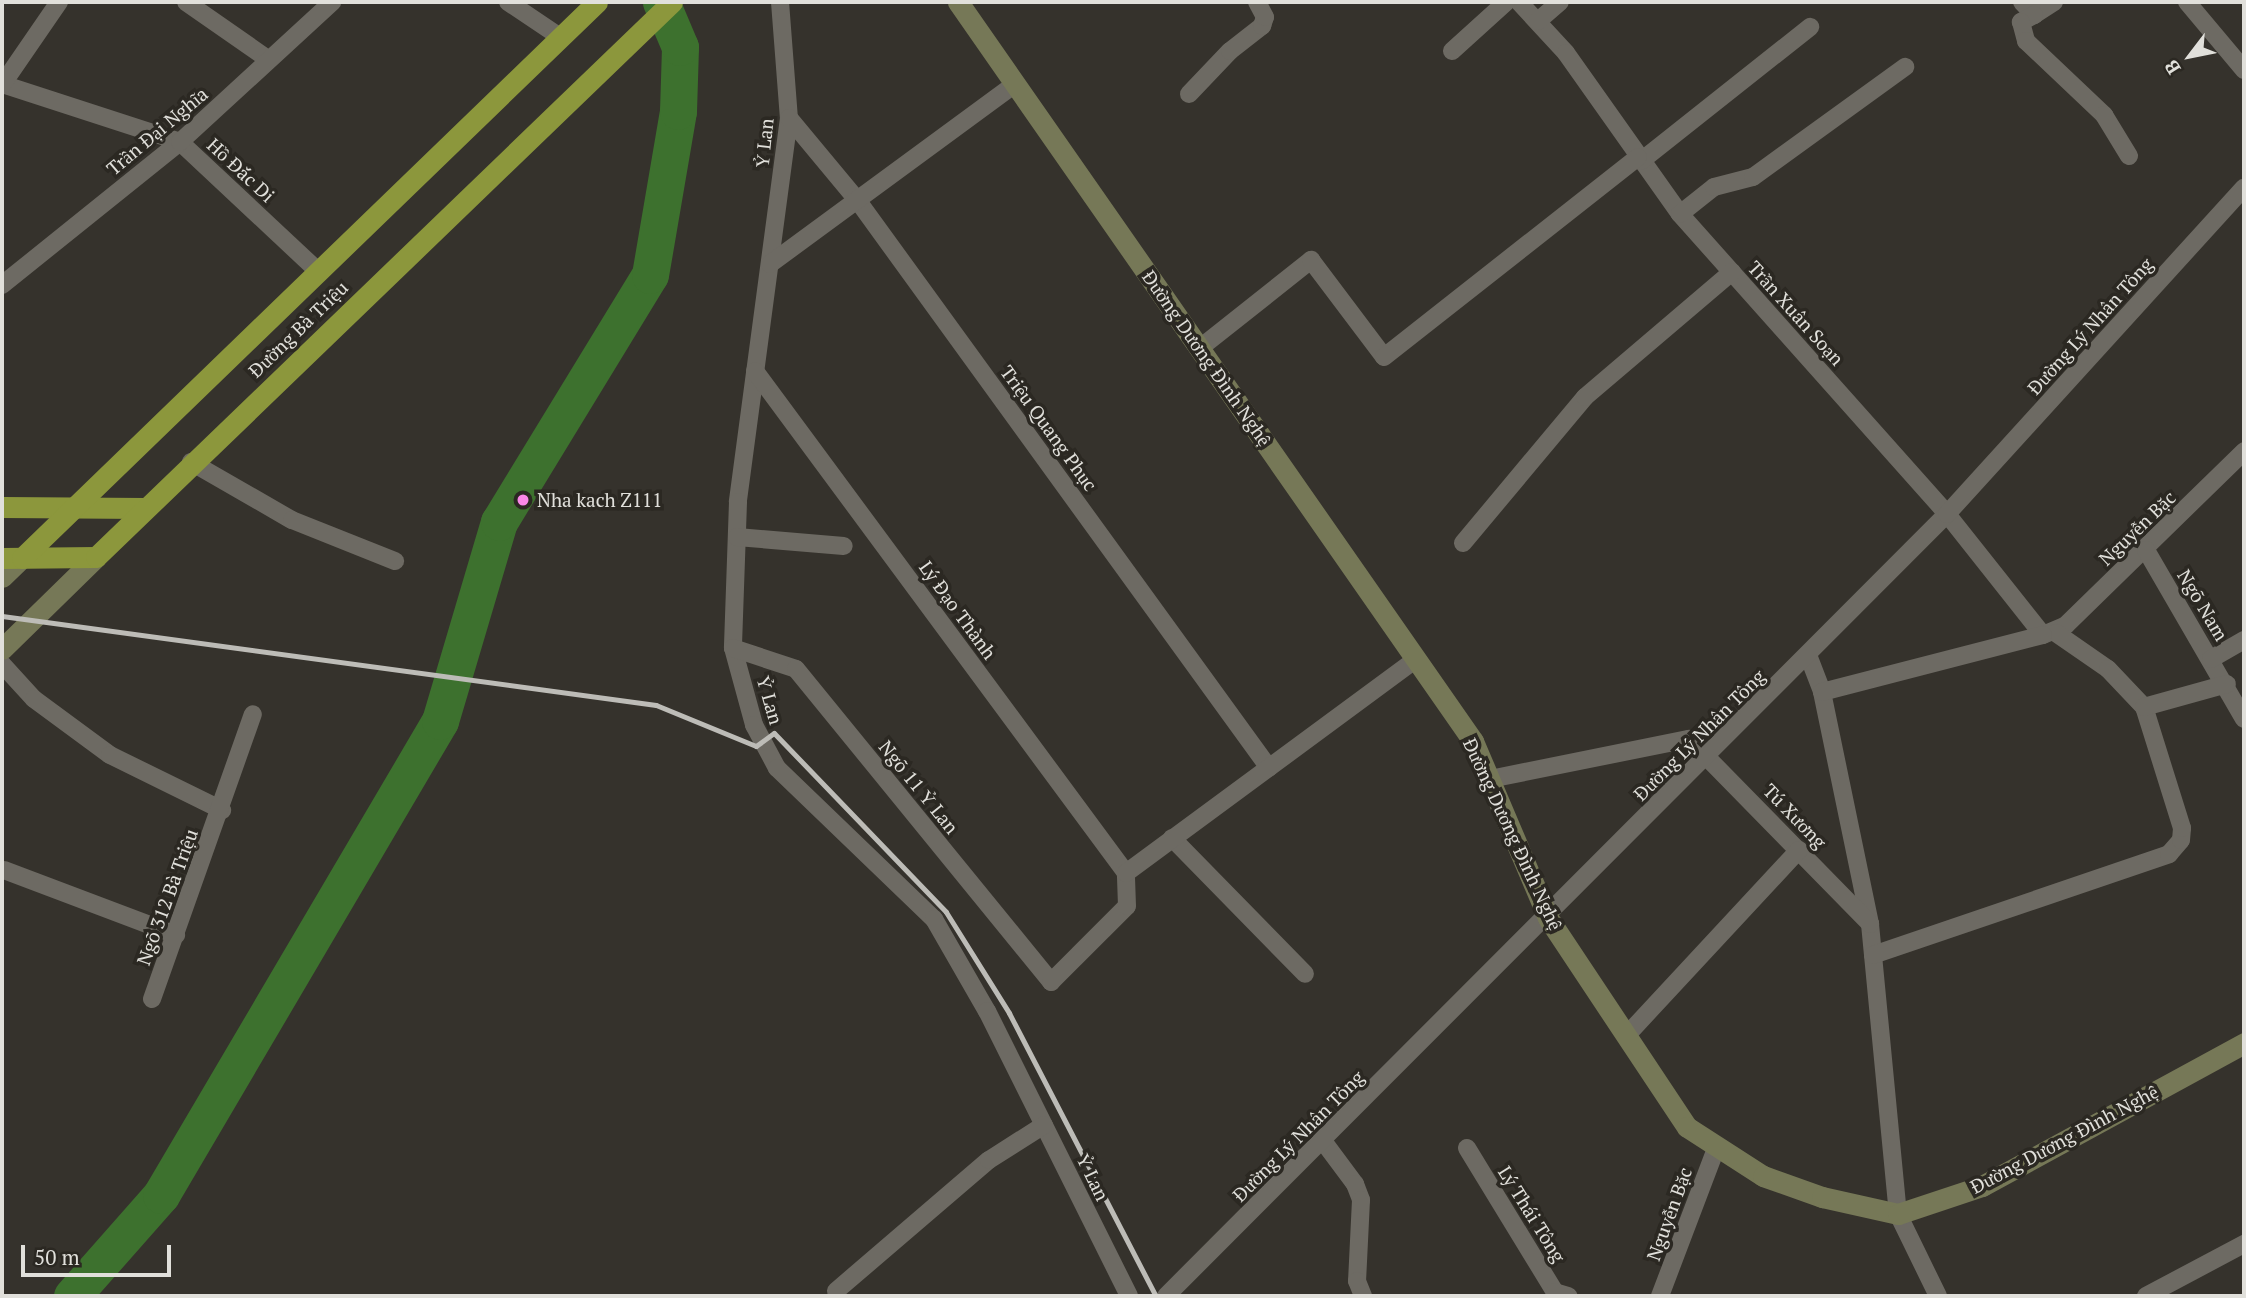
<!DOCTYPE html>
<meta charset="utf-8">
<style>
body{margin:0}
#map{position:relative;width:2246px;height:1298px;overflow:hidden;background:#35322c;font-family:"PT Serif",serif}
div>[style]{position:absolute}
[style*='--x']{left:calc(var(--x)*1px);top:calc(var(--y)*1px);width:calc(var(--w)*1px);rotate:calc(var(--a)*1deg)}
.river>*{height:37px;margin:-18.5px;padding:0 18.5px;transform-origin:18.5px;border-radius:18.5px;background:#3d712e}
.street>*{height:18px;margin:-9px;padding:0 9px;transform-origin:9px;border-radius:9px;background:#6d6a63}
.secondary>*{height:21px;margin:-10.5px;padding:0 10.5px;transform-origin:10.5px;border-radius:10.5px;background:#767857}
.highway>*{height:21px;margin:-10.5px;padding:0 10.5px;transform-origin:10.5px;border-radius:10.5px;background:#8c973c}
.rail>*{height:5px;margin:-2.5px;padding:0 2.5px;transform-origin:2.5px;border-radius:2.5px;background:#bdbcb7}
.dots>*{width:19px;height:19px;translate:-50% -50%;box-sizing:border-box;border:4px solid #2b2822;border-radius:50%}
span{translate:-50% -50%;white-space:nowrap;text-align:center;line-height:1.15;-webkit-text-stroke:7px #2b2822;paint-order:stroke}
.street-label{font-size:19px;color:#e1e0db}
.poi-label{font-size:19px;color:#e1e0db}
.left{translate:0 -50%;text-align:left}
.frame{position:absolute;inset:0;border:4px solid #e1e0db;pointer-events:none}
.north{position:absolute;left:2155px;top:21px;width:70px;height:70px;-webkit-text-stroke:5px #2b2822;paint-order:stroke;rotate:238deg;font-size:19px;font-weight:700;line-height:28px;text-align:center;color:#e1e0db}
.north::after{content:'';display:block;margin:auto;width:24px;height:32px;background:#e1e0db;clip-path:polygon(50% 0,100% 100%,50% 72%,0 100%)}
.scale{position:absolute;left:21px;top:1245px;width:150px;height:32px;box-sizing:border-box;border:4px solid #e1e0db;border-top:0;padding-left:9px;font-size:21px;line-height:24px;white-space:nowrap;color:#e1e0db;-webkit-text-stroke:5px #2b2822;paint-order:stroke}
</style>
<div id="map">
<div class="river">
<div style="--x:72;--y:1296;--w:135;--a:-48.6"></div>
<div style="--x:161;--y:1195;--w:550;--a:-59.52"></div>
<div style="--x:440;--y:721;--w:208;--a:-73.5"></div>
<div style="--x:499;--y:522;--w:289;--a:-58.6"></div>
<div style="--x:650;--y:275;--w:166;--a:-80.3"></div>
<div style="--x:678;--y:111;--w:64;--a:-88.2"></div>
<div style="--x:680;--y:47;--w:49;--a:-112.9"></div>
</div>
<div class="street">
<div style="--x:186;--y:2;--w:101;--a:34.9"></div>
<div style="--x:508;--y:2;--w:63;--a:33.9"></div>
<div style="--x:780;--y:2;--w:116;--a:85.6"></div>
<div style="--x:789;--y:118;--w:387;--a:97.6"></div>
<div style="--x:738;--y:502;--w:146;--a:92"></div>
<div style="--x:733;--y:648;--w:80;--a:74.7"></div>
<div style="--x:754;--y:725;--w:49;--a:61.9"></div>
<div style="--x:777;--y:768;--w:218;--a:43.9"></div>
<div style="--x:934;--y:919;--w:106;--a:60.1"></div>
<div style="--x:987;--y:1011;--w:318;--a:63.5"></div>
<div style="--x:1519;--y:2;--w:69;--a:47.3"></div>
<div style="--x:1566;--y:53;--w:197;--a:54.7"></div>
<div style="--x:1680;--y:214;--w:402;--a:48.3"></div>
<div style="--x:1947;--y:514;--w:154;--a:51.6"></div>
<div style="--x:2043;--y:635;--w:25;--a:-23"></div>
<div style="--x:2066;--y:625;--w:249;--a:-44.3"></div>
<div style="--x:2022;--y:2;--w:18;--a:47"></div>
<div style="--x:2034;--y:15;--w:24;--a:-33"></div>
<div style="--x:2187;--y:2;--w:89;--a:50"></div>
<div style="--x:2034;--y:15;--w:15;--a:152"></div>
<div style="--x:2021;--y:22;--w:20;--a:75"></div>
<div style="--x:2026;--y:41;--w:108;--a:43.5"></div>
<div style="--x:2104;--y:115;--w:48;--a:58.6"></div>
<div style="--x:1538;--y:21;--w:29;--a:-41"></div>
<div style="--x:1452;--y:51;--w:73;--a:-42.2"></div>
<div style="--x:2;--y:84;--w:187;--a:18"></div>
<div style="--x:180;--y:142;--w:189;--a:43.1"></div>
<div style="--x:2;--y:85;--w:101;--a:-55.5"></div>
<div style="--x:1189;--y:94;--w:59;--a:-46.4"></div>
<div style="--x:1230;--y:51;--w:41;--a:-38"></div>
<div style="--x:1262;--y:26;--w:9;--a:-72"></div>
<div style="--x:1265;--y:17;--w:17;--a:-118"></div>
<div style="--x:789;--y:118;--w:108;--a:50.3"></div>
<div style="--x:858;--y:201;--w:700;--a:54.06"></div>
<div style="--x:1641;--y:161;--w:216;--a:-38.4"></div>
<div style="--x:1680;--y:214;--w:43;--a:-38.5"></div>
<div style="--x:1714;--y:187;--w:40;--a:-14.4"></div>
<div style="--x:1753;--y:177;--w:188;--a:-35.9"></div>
<div style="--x:770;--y:264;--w:304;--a:-36.3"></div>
<div style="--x:2;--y:285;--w:228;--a:-38.8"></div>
<div style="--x:180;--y:142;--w:207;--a:-42.6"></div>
<div style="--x:1200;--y:348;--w:142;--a:-38.4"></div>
<div style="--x:1311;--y:260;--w:121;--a:53"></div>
<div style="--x:1384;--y:357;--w:323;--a:-38.2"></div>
<div style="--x:191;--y:462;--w:116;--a:29.9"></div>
<div style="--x:292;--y:520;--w:111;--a:21.7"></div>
<div style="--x:737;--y:537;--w:107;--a:4.8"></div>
<div style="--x:1463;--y:543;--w:190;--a:-50.1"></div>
<div style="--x:1585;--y:397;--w:193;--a:-40.4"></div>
<div style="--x:2146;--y:550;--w:195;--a:59.9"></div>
<div style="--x:2056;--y:633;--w:63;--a:34.7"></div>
<div style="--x:2108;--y:669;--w:52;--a:46.5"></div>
<div style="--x:733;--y:648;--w:66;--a:18.4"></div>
<div style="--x:796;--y:669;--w:404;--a:50.8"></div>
<div style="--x:1051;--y:982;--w:107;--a:-45"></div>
<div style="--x:1127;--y:906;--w:33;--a:-92"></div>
<div style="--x:1126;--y:873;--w:624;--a:-126.47"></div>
<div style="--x:1808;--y:655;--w:40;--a:69"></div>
<div style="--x:1822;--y:692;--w:237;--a:78.3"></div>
<div style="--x:1870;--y:924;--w:291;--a:84.5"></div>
<div style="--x:1898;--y:1214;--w:91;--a:64"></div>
<div style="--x:2211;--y:659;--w:38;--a:-30"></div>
<div style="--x:2;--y:664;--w:47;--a:47.6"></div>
<div style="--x:34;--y:699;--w:94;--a:36.4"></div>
<div style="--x:110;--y:755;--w:125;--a:26.2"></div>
<div style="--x:1822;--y:692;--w:228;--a:-14.5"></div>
<div style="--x:1490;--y:779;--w:203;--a:-11.4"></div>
<div style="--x:1689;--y:739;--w:259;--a:45.6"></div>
<div style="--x:1172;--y:838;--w:190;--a:45.6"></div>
<div style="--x:4;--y:870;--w:184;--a:20.7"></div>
<div style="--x:1126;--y:873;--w:360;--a:-36.4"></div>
<div style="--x:1873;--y:955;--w:313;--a:-18.8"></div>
<div style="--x:2169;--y:854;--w:18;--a:-49"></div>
<div style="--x:2181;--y:840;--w:12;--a:-85"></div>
<div style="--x:2182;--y:828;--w:127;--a:-107.4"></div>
<div style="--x:2144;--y:707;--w:86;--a:-15.5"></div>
<div style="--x:152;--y:999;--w:302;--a:-70.5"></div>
<div style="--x:1626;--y:1036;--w:254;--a:-47.1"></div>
<div style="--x:1323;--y:1141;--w:54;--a:53.3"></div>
<div style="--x:1355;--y:1184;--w:17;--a:69"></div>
<div style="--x:1361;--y:1200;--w:81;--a:92.8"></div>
<div style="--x:1357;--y:1281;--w:16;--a:68"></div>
<div style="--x:1467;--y:1148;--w:169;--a:58.6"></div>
<div style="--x:1555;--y:1292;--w:14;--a:17"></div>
<div style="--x:836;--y:1291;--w:201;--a:-40.6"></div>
<div style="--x:989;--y:1160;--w:65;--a:-32.5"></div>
<div style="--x:1166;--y:1296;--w:1105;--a:-45.04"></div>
<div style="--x:1947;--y:514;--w:441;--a:-47.7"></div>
<div style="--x:1660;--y:1296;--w:160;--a:-69.2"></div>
<div style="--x:2146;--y:1296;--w:111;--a:-28"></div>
</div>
<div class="secondary">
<div style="--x:958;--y:2;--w:901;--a:55.13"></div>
<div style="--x:1473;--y:741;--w:192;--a:67"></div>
<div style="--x:1548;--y:918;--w:251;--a:56.4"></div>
<div style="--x:1687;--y:1127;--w:90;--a:32.8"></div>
<div style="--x:1763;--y:1176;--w:63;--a:19.6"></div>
<div style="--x:1822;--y:1197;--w:78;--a:12.6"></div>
<div style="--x:1898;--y:1214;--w:89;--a:-18.4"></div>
<div style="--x:1982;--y:1186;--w:298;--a:-28.6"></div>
<div style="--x:2;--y:577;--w:28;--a:-44"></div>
<div style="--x:2;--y:649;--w:132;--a:-44.4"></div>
</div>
<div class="highway">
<div style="--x:2;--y:507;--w:143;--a:0.4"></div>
<div style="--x:2;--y:558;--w:94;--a:-0.6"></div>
<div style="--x:96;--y:557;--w:800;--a:-43.94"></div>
<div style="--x:22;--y:558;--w:800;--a:-44.04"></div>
</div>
<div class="rail">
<div style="--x:2;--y:616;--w:660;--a:7.75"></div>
<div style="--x:656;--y:705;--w:108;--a:22.3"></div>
<div style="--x:756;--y:746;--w:22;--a:-36"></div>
<div style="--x:774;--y:733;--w:248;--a:46.1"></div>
<div style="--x:946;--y:912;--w:119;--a:58"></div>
<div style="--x:1009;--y:1013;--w:319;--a:62.6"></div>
</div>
<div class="dots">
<div style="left:523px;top:500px;background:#fa87e7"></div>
</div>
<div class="street-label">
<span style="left:157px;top:131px;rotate:-40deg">Trần Đại Nghĩa</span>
<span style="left:764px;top:143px;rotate:-84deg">Ỷ Lan</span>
<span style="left:241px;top:170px;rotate:43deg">Hồ Đắc Di</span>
<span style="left:1796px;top:313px;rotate:48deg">Trần Xuân Soạn</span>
<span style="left:2090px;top:326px;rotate:-48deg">Đường Lý Nhân Tông</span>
<span style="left:298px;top:329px;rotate:-44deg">Đường Bà Triệu</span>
<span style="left:1207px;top:358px;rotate:55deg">Đường Dương Đình Nghệ</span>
<span style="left:1049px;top:428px;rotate:54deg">Triệu Quang Phục</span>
<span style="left:2137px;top:528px;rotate:-44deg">Nguyễn Bặc</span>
<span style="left:2203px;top:605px;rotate:59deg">Ngõ Nam</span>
<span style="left:958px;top:610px;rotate:54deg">Lý Đạo Thành</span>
<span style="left:770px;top:700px;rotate:74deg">Ỷ Lan</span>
<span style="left:1699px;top:735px;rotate:-45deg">Đường Lý Nhân Tông</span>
<span style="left:919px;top:787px;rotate:51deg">Ngõ 11 Ỷ Lan</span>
<span style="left:1795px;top:816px;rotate:46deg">Tú Xương</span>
<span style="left:1513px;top:834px;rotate:65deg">Đường Dương Đình Nghệ</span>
<span style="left:167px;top:897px;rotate:-70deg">Ngõ 312 Bà Triệu</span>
<span style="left:1298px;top:1136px;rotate:-45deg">Đường Lý Nhân Tông</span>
<span style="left:2064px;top:1139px;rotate:-28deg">Đường Dương Đình Nghệ</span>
<span style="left:1093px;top:1177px;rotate:64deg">Ỷ Lan</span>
<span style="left:1532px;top:1214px;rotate:58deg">Lý Thái Tông</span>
<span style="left:1669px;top:1214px;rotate:-70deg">Nguyễn Bặc</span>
</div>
<div class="poi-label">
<span class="left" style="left:537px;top:500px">Nha kach Z111</span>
</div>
<div class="frame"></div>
<div class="north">B</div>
<div class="scale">50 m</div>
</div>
